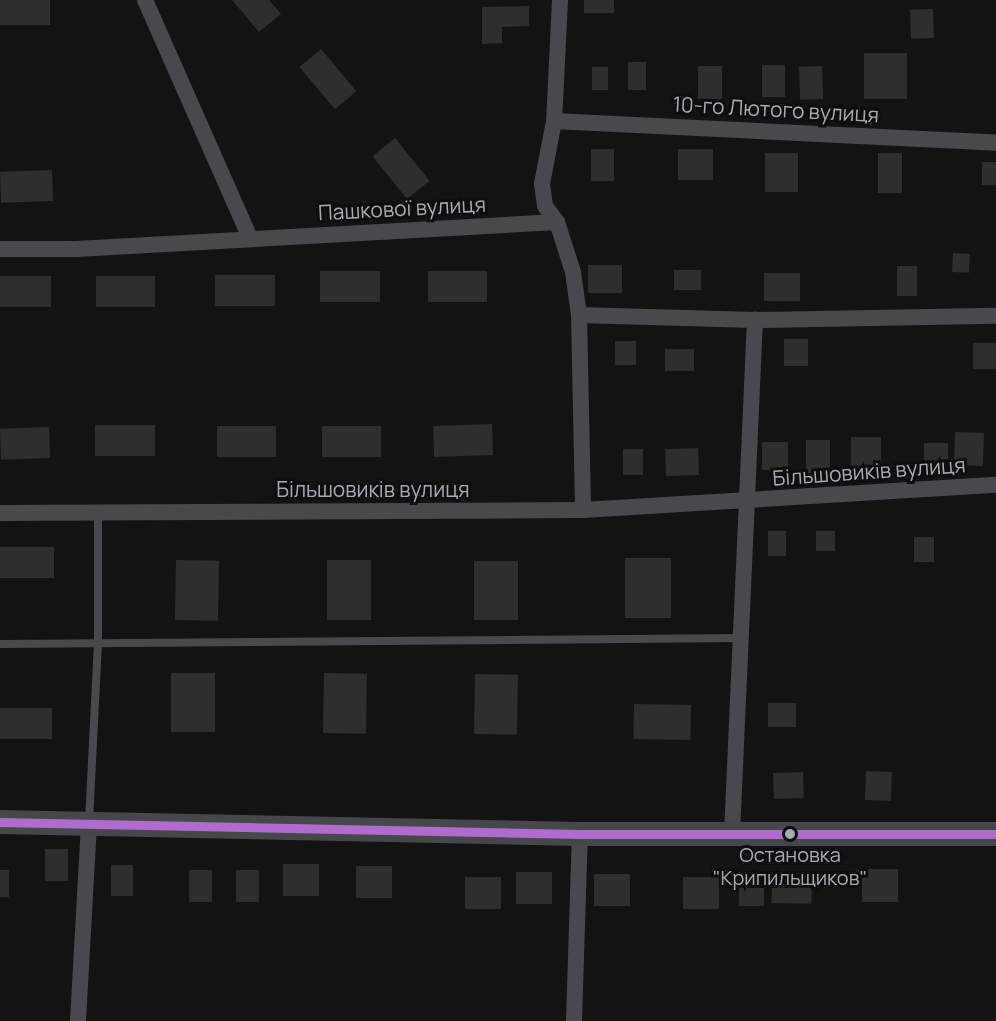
<!DOCTYPE html>
<meta charset="utf-8">
<style>
body{margin:0}
#map{position:relative;width:996px;height:1021px;overflow:hidden;background:#131313;font-family:Manrope,sans-serif}
div>[style]{position:absolute}
[style*='--x']{left:calc(var(--x)*1px);top:calc(var(--y)*1px);width:calc(var(--w)*1px);rotate:calc(var(--a)*1deg)}
.building>*{inset:0;background:#2e2e2e;transform-origin:0 0}
.lane>*{height:8px;margin:-4px;padding:0 4px;transform-origin:4px;border-radius:4px;background:#48494c}
.street>*{height:16px;margin:-8px;padding:0 8px;transform-origin:8px;border-radius:8px;background:#48494c}
.secondary>*{height:24px;margin:-12px;padding:0 12px;transform-origin:12px;border-radius:12px;background:#46474a}
.bus-1>*{height:9px;margin:-4.5px;padding:0 4.5px;transform-origin:4.5px;border-radius:4.5px;background:#b06ccc}
.dots>*{width:16px;height:16px;translate:-50% -50%;box-sizing:border-box;border:3px solid #0e0e0f;border-radius:50%}
span{translate:-50% -50%;white-space:nowrap;text-align:center;line-height:1.15;-webkit-text-stroke:6px #0e0e0f;paint-order:stroke}
.bus-label{font-size:20px;color:#a6aab3}
.street-label{font-size:21px;color:#a6aab3}
</style>
<div id="map">
<div class="building">
<div style="left:0;top:0;width:50px;height:25px"></div>
<div style="clip-path:polygon(232px 0,269px 0,281px 14px,259px 32px)"></div>
<div style="left:584px;top:0;width:30px;height:13px"></div>
<div style="clip-path:polygon(529px 6px,529px 26px,502px 27px,502px 43px,482px 44px,482px 7px)"></div>
<div style="left:933px;top:9px;width:29px;height:23px;rotate:88deg"></div>
<div style="left:321px;top:49px;width:55px;height:28px;rotate:50deg"></div>
<div style="left:907px;top:53px;width:46px;height:43px;rotate:90deg"></div>
<div style="left:628px;top:62px;width:18px;height:28px"></div>
<div style="left:762px;top:65px;width:23px;height:32px"></div>
<div style="left:698px;top:66px;width:24px;height:33px"></div>
<div style="left:822px;top:66px;width:33px;height:23px;rotate:88deg"></div>
<div style="left:592px;top:67px;width:16px;height:23px"></div>
<div style="left:395px;top:138px;width:55px;height:29px;rotate:51deg"></div>
<div style="left:591px;top:149px;width:23px;height:32px"></div>
<div style="left:678px;top:149px;width:35px;height:31px"></div>
<div style="left:765px;top:153px;width:33px;height:39px"></div>
<div style="left:878px;top:153px;width:24px;height:40px"></div>
<div style="left:982px;top:162px;width:14px;height:23px"></div>
<div style="left:52px;top:170px;width:31px;height:52px;rotate:88deg"></div>
<div style="left:953px;top:253px;width:17px;height:19px;rotate:3deg"></div>
<div style="left:588px;top:265px;width:34px;height:28px"></div>
<div style="left:897px;top:266px;width:20px;height:30px"></div>
<div style="left:674px;top:270px;width:27px;height:20px"></div>
<div style="left:320px;top:271px;width:60px;height:31px"></div>
<div style="left:428px;top:271px;width:59px;height:31px"></div>
<div style="left:764px;top:273px;width:36px;height:28px"></div>
<div style="left:215px;top:275px;width:60px;height:31px"></div>
<div style="left:51px;top:276px;width:31px;height:51px;rotate:90deg"></div>
<div style="left:155px;top:276px;width:31px;height:59px;rotate:90deg"></div>
<div style="left:784px;top:339px;width:24px;height:27px"></div>
<div style="left:615px;top:341px;width:21px;height:24px"></div>
<div style="left:973px;top:343px;width:23px;height:26px"></div>
<div style="left:665px;top:349px;width:29px;height:22px"></div>
<div style="left:492px;top:424px;width:31px;height:59px;rotate:88deg"></div>
<div style="left:155px;top:425px;width:31px;height:60px;rotate:90deg"></div>
<div style="left:217px;top:426px;width:59px;height:31px"></div>
<div style="left:322px;top:426px;width:59px;height:31px"></div>
<div style="left:49px;top:427px;width:31px;height:49px;rotate:88deg"></div>
<div style="left:955px;top:432px;width:29px;height:33px;rotate:2deg"></div>
<div style="left:851px;top:437px;width:30px;height:30px"></div>
<div style="left:806px;top:440px;width:24px;height:33px"></div>
<div style="left:762px;top:442px;width:26px;height:28px"></div>
<div style="left:924px;top:443px;width:24px;height:21px"></div>
<div style="left:698px;top:448px;width:27px;height:33px;rotate:88deg"></div>
<div style="left:623px;top:449px;width:20px;height:26px"></div>
<div style="left:768px;top:531px;width:18px;height:25px"></div>
<div style="left:816px;top:531px;width:19px;height:20px"></div>
<div style="left:914px;top:537px;width:20px;height:25px"></div>
<div style="left:0;top:547px;width:54px;height:31px"></div>
<div style="left:625px;top:558px;width:46px;height:60px"></div>
<div style="left:176px;top:560px;width:43px;height:60px;rotate:1deg"></div>
<div style="left:327px;top:560px;width:44px;height:60px"></div>
<div style="left:474px;top:561px;width:44px;height:59px"></div>
<div style="left:171px;top:673px;width:44px;height:59px"></div>
<div style="left:324px;top:673px;width:43px;height:60px;rotate:1deg"></div>
<div style="left:475px;top:674px;width:43px;height:60px;rotate:1deg"></div>
<div style="left:768px;top:703px;width:28px;height:24px"></div>
<div style="left:634px;top:704px;width:57px;height:35px;rotate:1deg"></div>
<div style="left:0;top:708px;width:52px;height:31px"></div>
<div style="left:866px;top:771px;width:26px;height:29px;rotate:2deg"></div>
<div style="left:803px;top:772px;width:26px;height:30px;rotate:88deg"></div>
<div style="left:68px;top:849px;width:32px;height:23px;rotate:90deg"></div>
<div style="left:283px;top:864px;width:36px;height:32px"></div>
<div style="left:111px;top:865px;width:22px;height:31px"></div>
<div style="left:356px;top:866px;width:36px;height:32px"></div>
<div style="left:898px;top:869px;width:33px;height:36px;rotate:90deg"></div>
<div style="left:0;top:870px;width:9px;height:27px"></div>
<div style="left:189px;top:870px;width:23px;height:32px"></div>
<div style="left:236px;top:870px;width:23px;height:32px"></div>
<div style="left:516px;top:872px;width:36px;height:32px"></div>
<div style="left:594px;top:874px;width:36px;height:32px"></div>
<div style="left:465px;top:877px;width:36px;height:32px"></div>
<div style="left:683px;top:877px;width:36px;height:32px"></div>
<div style="left:772px;top:877px;width:40px;height:26px;rotate:1deg"></div>
<div style="left:764px;top:878px;width:28px;height:25px;rotate:90deg"></div>
</div>
<div class="lane">
<div style="--x:0;--y:644;--w:742;--a:-0.46"></div>
<div style="--x:89;--y:821;--w:179;--a:-87.1"></div>
<div style="--x:98;--y:642;--w:129;--a:-90"></div>
</div>
<div class="street">
<div style="--x:145;--y:0;--w:260;--a:66.2"></div>
<div style="--x:560;--y:0;--w:121;--a:92.8"></div>
<div style="--x:554;--y:121;--w:64;--a:100.8"></div>
<div style="--x:542;--y:184;--w:22;--a:82"></div>
<div style="--x:545;--y:206;--w:20;--a:53"></div>
<div style="--x:557;--y:222;--w:52;--a:72.3"></div>
<div style="--x:573;--y:272;--w:43;--a:82.1"></div>
<div style="--x:579;--y:315;--w:195;--a:88.8"></div>
<div style="--x:554;--y:121;--w:443;--a:2.8"></div>
<div style="--x:0;--y:249;--w:76;--a:0"></div>
<div style="--x:76;--y:249;--w:482;--a:-3.2"></div>
<div style="--x:579;--y:315;--w:176;--a:1.6"></div>
<div style="--x:755;--y:320;--w:241;--a:-1"></div>
<div style="--x:0;--y:513;--w:583;--a:-0.29"></div>
<div style="--x:583;--y:510;--w:414;--a:-3.5"></div>
<div style="--x:732;--y:834;--w:515;--a:-87.44"></div>
<div style="--x:78;--y:1021;--w:197;--a:-86.8"></div>
<div style="--x:574;--y:1021;--w:187;--a:-88.2"></div>
</div>
<div class="secondary">
<div style="--x:0;--y:822;--w:580;--a:1.19"></div>
<div style="--x:580;--y:834;--w:416;--a:0"></div>
</div>
<div class="bus-1">
<div style="--x:0;--y:822;--w:580;--a:1.19"></div>
<div style="--x:580;--y:834;--w:416;--a:0"></div>
</div>
<div class="dots">
<div style="left:790px;top:834px;background:#a6aab3"></div>
</div>
<div class="bus-label">
<span style="left:790px;top:866px">Остановка<br>"Крипильщиков"</span>
</div>
<div class="street-label">
<span style="left:776px;top:109px;rotate:3deg">10-го Лютого вулиця</span>
<span style="left:402px;top:208px;rotate:-3deg">Пашкової вулиця</span>
<span style="left:869px;top:471px;rotate:-4deg">Більшовиків вулиця</span>
<span style="left:373px;top:489px">Більшовиків вулиця</span>
</div>
</div>
